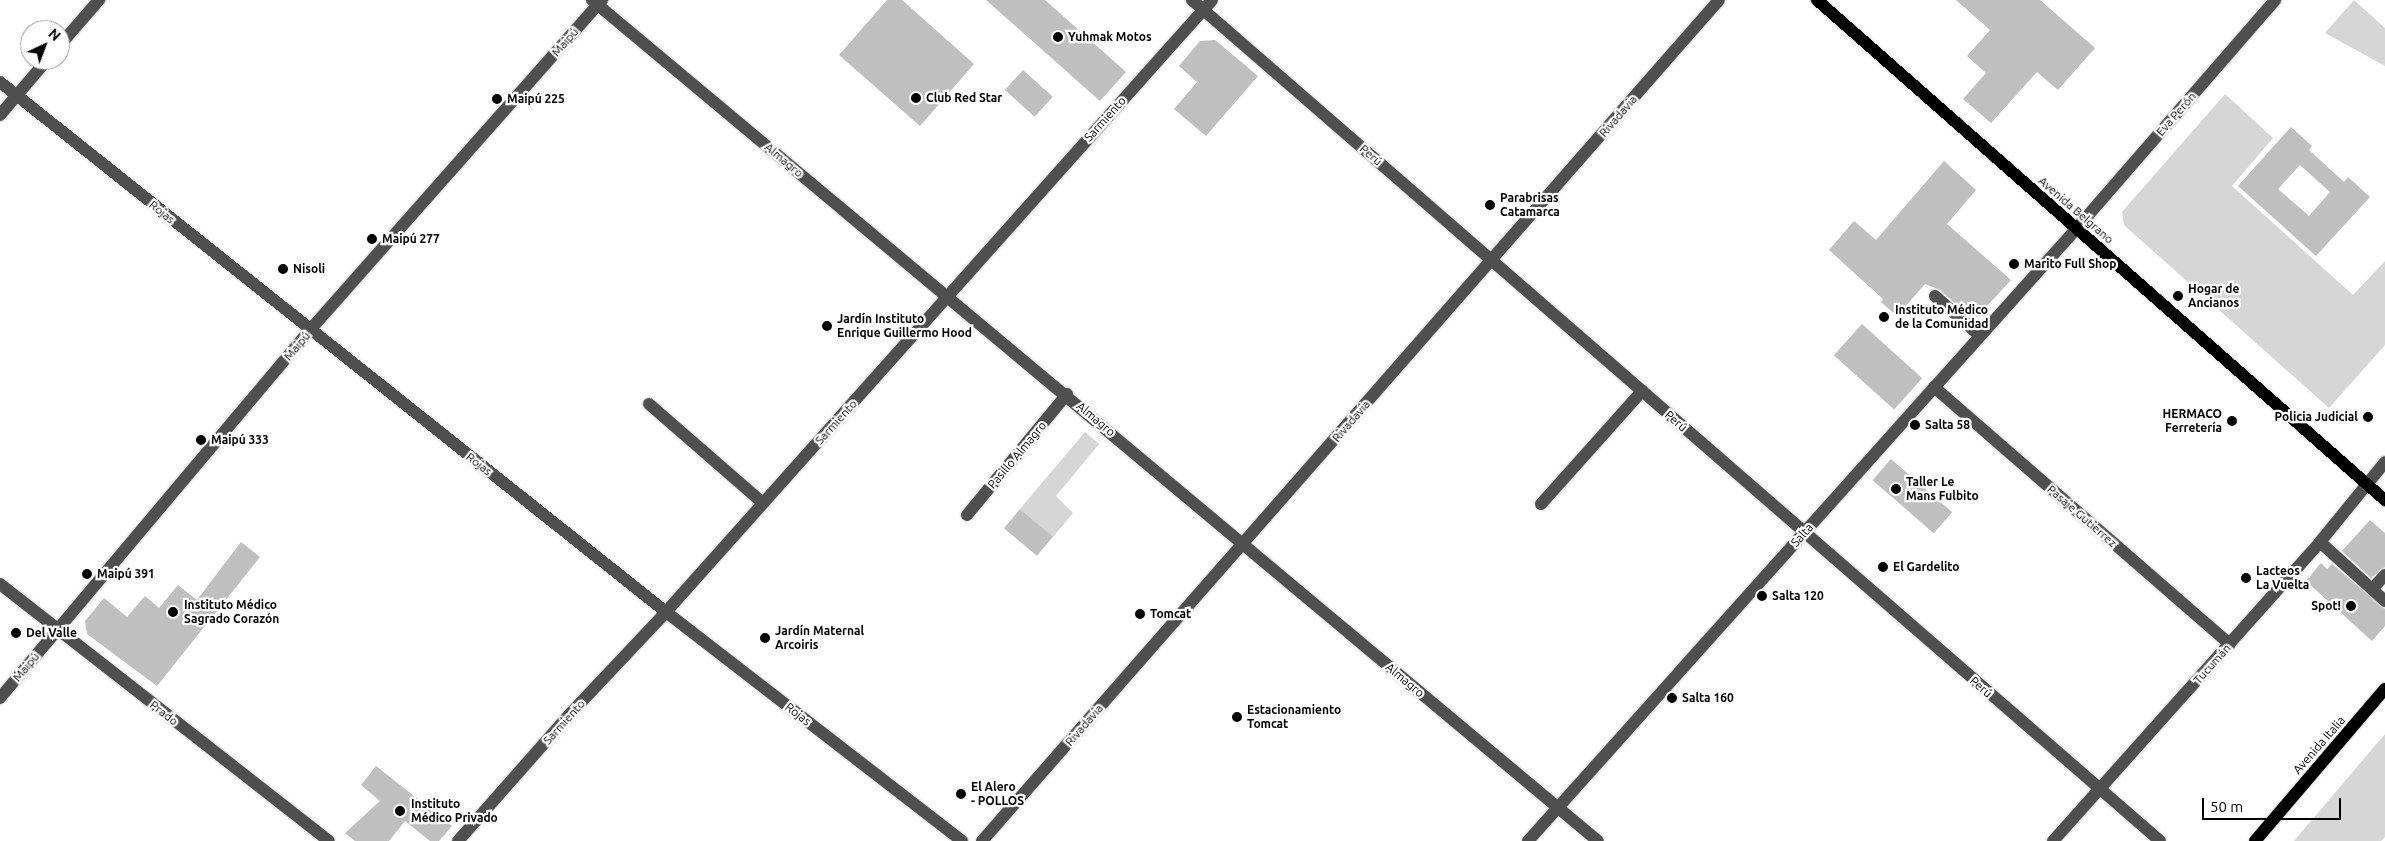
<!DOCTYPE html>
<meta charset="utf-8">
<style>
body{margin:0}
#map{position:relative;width:2385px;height:841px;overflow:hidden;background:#fff;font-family:Ubuntu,sans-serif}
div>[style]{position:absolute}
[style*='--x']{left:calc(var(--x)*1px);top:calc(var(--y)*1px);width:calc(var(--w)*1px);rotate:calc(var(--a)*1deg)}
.green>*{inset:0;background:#d6d6d6}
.building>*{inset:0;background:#bfbfbf;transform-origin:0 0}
.roads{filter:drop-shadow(0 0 1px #dbdbdb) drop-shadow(0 0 1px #dbdbdb)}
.minor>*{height:12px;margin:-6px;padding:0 6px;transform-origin:6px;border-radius:6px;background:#4f4f4f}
.major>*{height:12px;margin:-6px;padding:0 6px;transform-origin:6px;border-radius:6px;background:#000}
.dots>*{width:14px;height:14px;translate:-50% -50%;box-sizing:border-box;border:2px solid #fff;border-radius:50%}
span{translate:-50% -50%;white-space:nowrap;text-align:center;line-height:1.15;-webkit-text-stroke:4.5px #fff;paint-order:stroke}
.poi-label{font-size:12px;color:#000;font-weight:700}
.left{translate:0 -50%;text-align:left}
.right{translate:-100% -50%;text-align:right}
.street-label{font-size:12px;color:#000}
.north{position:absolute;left:20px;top:20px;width:50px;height:50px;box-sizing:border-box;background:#fff;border:1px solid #999;border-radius:50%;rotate:43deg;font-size:14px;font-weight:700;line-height:20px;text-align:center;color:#000}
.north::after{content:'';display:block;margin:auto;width:18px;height:22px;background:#000;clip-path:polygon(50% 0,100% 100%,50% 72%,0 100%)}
.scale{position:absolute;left:2202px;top:798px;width:139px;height:22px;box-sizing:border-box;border:2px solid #000;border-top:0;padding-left:6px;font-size:15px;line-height:18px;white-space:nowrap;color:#000;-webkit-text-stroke:4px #fff;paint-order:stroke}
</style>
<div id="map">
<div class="green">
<div style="clip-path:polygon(2354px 0,2385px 28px,2385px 66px,2325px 33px)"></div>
<div style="clip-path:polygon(2225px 94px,2273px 138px,2232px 186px,2353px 295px,2385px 261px,2385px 345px,2329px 408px,2124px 225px,2122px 212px)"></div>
<div style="clip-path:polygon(1085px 432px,1099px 444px,1056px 496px,1073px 513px,1053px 537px,1020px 509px)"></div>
<div style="clip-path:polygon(2385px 734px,2385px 837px,2381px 841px,2294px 841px)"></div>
</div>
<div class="building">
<div style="clip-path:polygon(887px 0,902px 0,974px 64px,920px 126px,839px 55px)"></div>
<div style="clip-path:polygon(986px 0,1045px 0,1126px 72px,1100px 101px)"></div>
<div style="clip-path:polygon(1956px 0,2040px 0,2095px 48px,2058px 90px,2037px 72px,1991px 123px,1963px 99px,1986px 73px,1967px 56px,1990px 30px)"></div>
<div style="clip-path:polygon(1215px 40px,1258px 76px,1206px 136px,1174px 109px,1197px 82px,1179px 66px,1200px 41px)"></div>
<div style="left:1023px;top:70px;width:40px;height:27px;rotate:42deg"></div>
<div style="clip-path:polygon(evenodd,2291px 127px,2312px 146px,2309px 150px,2344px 182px,2348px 177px,2370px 197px,2316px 256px,2238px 186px,2291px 127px,2300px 165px,2330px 192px,2309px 216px,2278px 189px,2300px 165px)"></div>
<div style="clip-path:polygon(1944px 161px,1976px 190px,1947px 224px,2011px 280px,1974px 320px,1940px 290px,1925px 284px,1897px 316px,1881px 302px,1883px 299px,1829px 250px,1854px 221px,1876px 240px)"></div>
<div style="left:1862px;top:324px;width:81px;height:42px;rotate:42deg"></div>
<div style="left:1891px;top:459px;width:81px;height:28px;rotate:41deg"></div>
<div style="left:1020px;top:509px;width:43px;height:25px;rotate:40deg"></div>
<div style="clip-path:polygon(2370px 520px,2385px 533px,2385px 567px,2371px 578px,2342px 551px)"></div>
<div style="clip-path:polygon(241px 542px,260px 557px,157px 686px,87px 634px,85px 621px,104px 598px,127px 617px,145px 596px,159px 608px,178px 585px,197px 600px)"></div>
<div style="clip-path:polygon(2321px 563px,2327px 569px,2332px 564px,2385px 609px,2385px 626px,2372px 641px,2306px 581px)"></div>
<div style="clip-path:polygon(376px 766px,452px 826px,439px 841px,430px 841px,405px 821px,389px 841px,355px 841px,345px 833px,380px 801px,361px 785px)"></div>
</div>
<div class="roads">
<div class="minor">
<div style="--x:592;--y:0;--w:1311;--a:39.9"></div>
<div style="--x:1192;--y:0;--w:1282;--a:40.98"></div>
<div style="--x:60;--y:45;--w:60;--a:-49.1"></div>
<div style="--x:0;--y:82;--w:851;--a:38.51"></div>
<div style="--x:666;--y:612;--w:374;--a:37.7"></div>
<div style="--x:0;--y:115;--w:72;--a:-49.5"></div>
<div style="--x:1935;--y:296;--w:60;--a:41.6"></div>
<div style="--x:1934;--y:387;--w:392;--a:41"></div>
<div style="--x:649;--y:404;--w:151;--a:41"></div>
<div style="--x:1541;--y:504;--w:152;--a:-48.2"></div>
<div style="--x:967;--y:515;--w:157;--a:-50.4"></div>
<div style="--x:2320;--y:542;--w:88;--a:42.2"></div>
<div style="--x:0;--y:584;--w:417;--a:38"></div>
<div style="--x:2372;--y:589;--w:19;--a:-47"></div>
<div style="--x:0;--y:698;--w:481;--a:-49.9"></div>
<div style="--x:310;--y:330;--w:441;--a:-48.5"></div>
<div style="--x:458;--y:841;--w:168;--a:-48.6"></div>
<div style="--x:569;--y:715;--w:141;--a:-46.7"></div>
<div style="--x:666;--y:612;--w:820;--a:-48.26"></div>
<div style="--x:982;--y:841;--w:1118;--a:-48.77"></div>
<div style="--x:1528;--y:841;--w:823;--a:-48.15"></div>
<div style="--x:2077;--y:228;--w:302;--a:-49"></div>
<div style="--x:2053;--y:841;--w:401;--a:-48.2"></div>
<div style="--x:2320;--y:542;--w:103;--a:-50.9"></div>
</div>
<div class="major">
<div style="--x:1817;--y:0;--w:757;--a:41.36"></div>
<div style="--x:2255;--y:841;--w:200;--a:-49.5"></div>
</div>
</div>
<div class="dots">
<div style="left:1058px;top:37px;background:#000"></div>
<div style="left:916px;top:98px;background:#000"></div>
<div style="left:497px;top:99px;background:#000"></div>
<div style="left:1490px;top:205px;background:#000"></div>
<div style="left:372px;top:239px;background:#000"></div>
<div style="left:2014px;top:264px;background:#000"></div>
<div style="left:283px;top:269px;background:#000"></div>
<div style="left:2178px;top:296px;background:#000"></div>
<div style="left:1884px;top:317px;background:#000"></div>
<div style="left:827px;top:326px;background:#000"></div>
<div style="left:2368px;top:417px;background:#000"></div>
<div style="left:2232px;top:421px;background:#000"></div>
<div style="left:1915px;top:425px;background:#000"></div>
<div style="left:201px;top:440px;background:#000"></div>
<div style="left:1896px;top:489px;background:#000"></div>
<div style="left:1883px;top:567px;background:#000"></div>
<div style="left:87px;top:574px;background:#000"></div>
<div style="left:2246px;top:578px;background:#000"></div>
<div style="left:1762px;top:596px;background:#000"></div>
<div style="left:2351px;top:606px;background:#000"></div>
<div style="left:173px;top:612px;background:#000"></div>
<div style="left:1140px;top:614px;background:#000"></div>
<div style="left:16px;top:633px;background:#000"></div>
<div style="left:765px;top:638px;background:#000"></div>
<div style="left:1672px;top:698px;background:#000"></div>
<div style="left:1237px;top:717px;background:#000"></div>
<div style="left:961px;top:794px;background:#000"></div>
<div style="left:400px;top:811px;background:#000"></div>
</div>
<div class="poi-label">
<span class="left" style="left:1068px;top:37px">Yuhmak Motos</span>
<span class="left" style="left:926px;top:98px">Club Red Star</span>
<span class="left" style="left:507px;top:99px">Maipú 225</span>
<span class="left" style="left:1500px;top:205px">Parabrisas<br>Catamarca</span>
<span class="left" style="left:382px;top:239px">Maipú 277</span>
<span class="left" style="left:2024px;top:264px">Marito Full Shop</span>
<span class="left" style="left:293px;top:269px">Nisoli</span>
<span class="left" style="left:2188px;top:296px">Hogar de<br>Ancianos</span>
<span class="left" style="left:1895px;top:317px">Instituto Médico<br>de la Comunidad</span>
<span class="left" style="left:837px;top:326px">Jardín Instituto<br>Enrique Guillermo Hood</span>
<span class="right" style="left:2222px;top:421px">HERMACO<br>Ferretería</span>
<span class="right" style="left:2358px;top:417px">Policia Judicial</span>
<span class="left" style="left:1925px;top:425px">Salta 58</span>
<span class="left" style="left:211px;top:440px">Maipú 333</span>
<span class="left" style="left:1906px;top:489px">Taller Le<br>Mans Fulbito</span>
<span class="left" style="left:1893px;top:567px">El Gardelito</span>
<span class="left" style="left:2256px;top:578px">Lacteos<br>La Vuelta</span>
<span class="left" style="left:97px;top:574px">Maipú 391</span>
<span class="left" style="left:1772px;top:596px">Salta 120</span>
<span class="left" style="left:184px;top:612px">Instituto Médico<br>Sagrado Corazón</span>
<span class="right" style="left:2341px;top:606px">Spot!</span>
<span class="left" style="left:1150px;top:614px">Tomcat</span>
<span class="left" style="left:775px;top:638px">Jardín Maternal<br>Arcoiris</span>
<span class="left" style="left:26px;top:633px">Del Valle</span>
<span class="left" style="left:1682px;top:698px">Salta 160</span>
<span class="left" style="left:1247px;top:717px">Estacionamiento<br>Tomcat</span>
<span class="left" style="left:971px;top:794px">El Alero<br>- POLLOS</span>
<span class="left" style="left:411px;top:811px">Instituto<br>Médico Privado</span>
</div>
<div class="street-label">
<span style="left:565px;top:42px;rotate:-49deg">Maipú</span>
<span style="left:2176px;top:114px;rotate:-49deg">Eva Perón</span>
<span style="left:1618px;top:116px;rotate:-49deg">Rivadavia</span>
<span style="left:1105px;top:119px;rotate:-48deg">Sarmiento</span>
<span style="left:1371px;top:155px;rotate:41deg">Perú</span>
<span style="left:784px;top:160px;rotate:40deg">Almagro</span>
<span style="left:2076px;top:210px;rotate:41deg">Avenida Belgrano</span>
<span style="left:162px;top:212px;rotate:39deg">Rojas</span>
<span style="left:297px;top:346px;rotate:-50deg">Maipú</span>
<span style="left:1096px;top:419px;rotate:40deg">Almagro</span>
<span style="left:1351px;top:421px;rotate:-49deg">Rivadavia</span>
<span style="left:1676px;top:421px;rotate:41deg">Perú</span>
<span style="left:836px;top:422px;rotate:-48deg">Sarmiento</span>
<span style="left:1017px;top:455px;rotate:-50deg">Pasillo Almagro</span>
<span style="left:479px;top:464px;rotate:38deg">Rojas</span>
<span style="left:2082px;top:516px;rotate:41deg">Pasaje Gutierrez</span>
<span style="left:1802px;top:535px;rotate:-48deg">Salta</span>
<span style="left:2212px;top:664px;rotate:-48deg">Tucumán</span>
<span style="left:26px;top:667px;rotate:-50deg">Maipú</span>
<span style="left:1405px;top:680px;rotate:40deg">Almagro</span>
<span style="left:1981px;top:687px;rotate:41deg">Perú</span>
<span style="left:164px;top:713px;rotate:38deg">Prado</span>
<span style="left:798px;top:714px;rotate:38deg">Rojas</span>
<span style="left:564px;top:722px;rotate:-48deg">Sarmiento</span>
<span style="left:1084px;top:725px;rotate:-49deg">Rivadavia</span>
<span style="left:2319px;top:745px;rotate:-49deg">Avenida Italia</span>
</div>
<div class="north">N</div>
<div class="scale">50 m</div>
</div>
